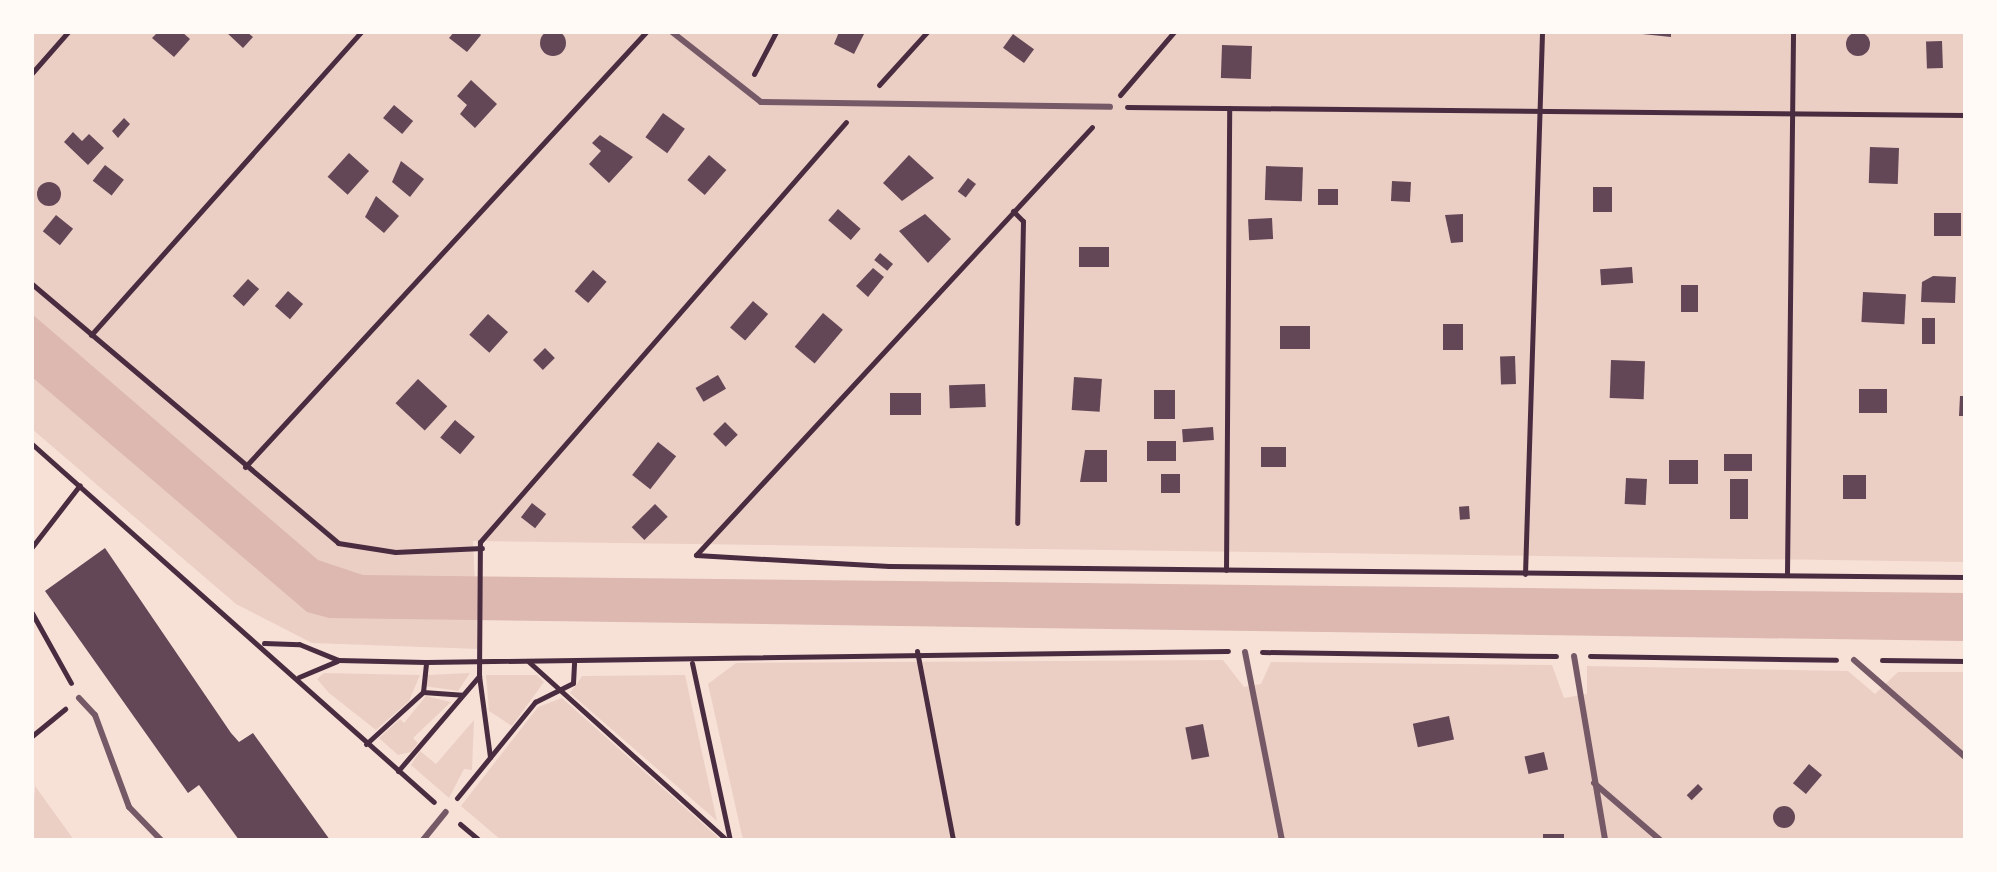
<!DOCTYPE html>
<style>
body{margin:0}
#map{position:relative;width:1997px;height:872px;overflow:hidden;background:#f7e1d7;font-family:"Exo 2",sans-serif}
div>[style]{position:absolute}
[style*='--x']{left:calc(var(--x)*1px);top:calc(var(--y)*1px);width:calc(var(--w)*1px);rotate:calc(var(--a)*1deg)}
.green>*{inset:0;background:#ebcfc5}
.water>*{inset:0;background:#dcb8b0}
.building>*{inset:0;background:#644757;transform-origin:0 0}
.round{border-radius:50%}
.path>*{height:5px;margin:-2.5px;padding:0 2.5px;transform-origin:2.5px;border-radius:2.5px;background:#4a2c40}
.service>*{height:6px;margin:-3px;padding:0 3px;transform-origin:3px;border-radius:3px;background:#755966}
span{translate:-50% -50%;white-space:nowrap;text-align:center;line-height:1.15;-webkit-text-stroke:7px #fffaf5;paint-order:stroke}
.frame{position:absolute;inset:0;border:34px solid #fffaf5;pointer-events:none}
</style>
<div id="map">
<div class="green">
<div style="clip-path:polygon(32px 32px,1965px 32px,1965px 562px,473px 541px,478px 649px,312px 643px,236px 604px,32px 429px)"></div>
<div style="clip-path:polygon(1223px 660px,1244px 687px,1261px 684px,1271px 662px,1552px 665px,1564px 698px,1587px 694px,1587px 666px,1848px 671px,1875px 694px,1898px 672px,1965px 672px,1965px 840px,743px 840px,708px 684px,736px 663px)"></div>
<div style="clip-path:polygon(324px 673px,420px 675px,409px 701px,376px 730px,329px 693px,317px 679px)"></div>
<div style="clip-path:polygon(470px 673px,458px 691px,424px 686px,427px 675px)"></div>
<div style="clip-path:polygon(486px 675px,537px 675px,544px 682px,512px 726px,489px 711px)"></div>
<div style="clip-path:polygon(685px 675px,717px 821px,570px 693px,582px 676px)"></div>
<div style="clip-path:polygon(426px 696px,451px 702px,413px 738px,418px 743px,411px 752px,398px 755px,379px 738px,400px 719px,404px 723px)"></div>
<div style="clip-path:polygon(562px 698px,721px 840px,501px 840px,461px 806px,538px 707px)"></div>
<div style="clip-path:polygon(474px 720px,472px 770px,464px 769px,449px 798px,411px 765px,420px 751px,436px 764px)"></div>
<div style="clip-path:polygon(35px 786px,74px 840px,32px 840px)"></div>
</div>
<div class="water">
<div style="clip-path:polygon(32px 314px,318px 560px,363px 575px,1965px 593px,1965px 641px,329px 618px,307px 612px,32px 377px)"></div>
</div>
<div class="building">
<div class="round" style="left:540px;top:30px;width:26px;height:26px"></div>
<div style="clip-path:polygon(158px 32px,182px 32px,190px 39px,174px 57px,152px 38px)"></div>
<div style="clip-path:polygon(226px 32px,247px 32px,253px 37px,243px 48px)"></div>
<div style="clip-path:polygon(454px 32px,478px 32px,481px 35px,467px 52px,449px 38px)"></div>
<div style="clip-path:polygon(839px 32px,865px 32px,854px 54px,834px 44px)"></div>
<div style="clip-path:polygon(1623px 32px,1671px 32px,1671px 37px)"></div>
<div class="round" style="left:1846px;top:32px;width:24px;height:24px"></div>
<div style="left:1013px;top:34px;width:26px;height:17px;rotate:36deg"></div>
<div style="left:1942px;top:41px;width:27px;height:16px;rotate:88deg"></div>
<div style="left:1222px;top:45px;width:30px;height:33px;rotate:2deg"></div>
<div style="clip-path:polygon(471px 80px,497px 104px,475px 128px,460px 114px,467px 105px,457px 96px)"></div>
<div style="left:394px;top:105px;width:25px;height:17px;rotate:40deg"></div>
<div style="left:663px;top:113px;width:27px;height:30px;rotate:36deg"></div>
<div style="clip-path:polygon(124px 118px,130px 124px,118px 138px,112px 131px)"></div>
<div style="clip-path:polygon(73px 132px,82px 141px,89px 134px,104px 148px,88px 165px,64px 142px)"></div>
<div style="clip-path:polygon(600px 135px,633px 157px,609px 183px,589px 164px,601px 151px,592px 143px)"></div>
<div style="left:1870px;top:147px;width:29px;height:36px;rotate:2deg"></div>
<div style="left:349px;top:153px;width:27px;height:32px;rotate:42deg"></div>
<div style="left:709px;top:155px;width:23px;height:33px;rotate:41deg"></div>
<div style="clip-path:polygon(909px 155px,934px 178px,902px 201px,883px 183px)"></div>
<div style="clip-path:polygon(401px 161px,424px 179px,410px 197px,392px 182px)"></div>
<div style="left:105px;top:165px;width:24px;height:20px;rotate:38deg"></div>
<div style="left:1266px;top:166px;width:37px;height:34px;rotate:2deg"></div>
<div style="left:968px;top:178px;width:10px;height:17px;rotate:37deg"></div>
<div style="left:1392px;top:181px;width:19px;height:20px;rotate:3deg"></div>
<div class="round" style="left:37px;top:182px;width:24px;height:24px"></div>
<div style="left:1593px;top:187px;width:19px;height:25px"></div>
<div style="left:1318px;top:189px;width:20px;height:16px"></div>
<div style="clip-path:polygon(376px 196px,399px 216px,384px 233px,365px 217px)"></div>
<div style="left:838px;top:209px;width:30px;height:15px;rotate:41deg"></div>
<div style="left:1934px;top:213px;width:27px;height:23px"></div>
<div style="clip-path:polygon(925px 214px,951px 239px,928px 263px,899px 231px)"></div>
<div style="clip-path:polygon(1463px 214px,1463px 242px,1451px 243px,1445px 215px)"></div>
<div style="left:56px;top:215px;width:22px;height:21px;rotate:39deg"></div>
<div style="left:1272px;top:218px;width:21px;height:24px;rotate:87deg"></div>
<div style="left:1079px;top:247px;width:30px;height:20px"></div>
<div style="left:880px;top:253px;width:17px;height:9px;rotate:40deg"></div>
<div style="left:1632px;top:267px;width:16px;height:32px;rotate:86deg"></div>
<div style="clip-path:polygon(873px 268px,884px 277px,868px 297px,856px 286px)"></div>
<div style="left:593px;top:270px;width:18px;height:28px;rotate:41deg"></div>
<div style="clip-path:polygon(1933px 276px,1956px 277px,1955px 303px,1921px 302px,1922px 282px)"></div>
<div style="left:248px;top:279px;width:15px;height:23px;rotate:42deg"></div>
<div style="left:1681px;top:285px;width:17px;height:27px"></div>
<div style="left:288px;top:291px;width:20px;height:20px;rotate:41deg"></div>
<div style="left:1863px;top:292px;width:43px;height:30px;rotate:3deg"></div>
<div style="left:753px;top:301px;width:20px;height:35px;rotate:41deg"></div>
<div style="left:823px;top:313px;width:26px;height:44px;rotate:40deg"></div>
<div style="left:488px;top:314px;width:27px;height:28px;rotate:42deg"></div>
<div style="left:1922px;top:318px;width:13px;height:26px"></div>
<div style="left:1443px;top:324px;width:20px;height:26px"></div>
<div style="left:1280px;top:326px;width:30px;height:23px"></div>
<div style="left:545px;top:348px;width:14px;height:17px;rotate:45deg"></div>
<div style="left:1515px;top:356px;width:28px;height:15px;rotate:88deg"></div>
<div style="left:1611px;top:360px;width:34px;height:38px;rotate:2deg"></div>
<div style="left:718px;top:375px;width:16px;height:26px;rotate:60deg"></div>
<div style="left:1074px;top:377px;width:28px;height:33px;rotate:4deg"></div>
<div style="left:418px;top:379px;width:40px;height:33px;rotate:43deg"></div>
<div style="left:985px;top:384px;width:23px;height:36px;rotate:88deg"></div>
<div style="left:1859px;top:389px;width:28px;height:24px"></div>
<div style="left:1175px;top:390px;width:29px;height:21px;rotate:90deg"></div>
<div style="left:890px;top:393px;width:31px;height:22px"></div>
<div style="clip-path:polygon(1960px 396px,1965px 396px,1965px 416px,1959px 416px)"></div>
<div style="left:455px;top:420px;width:26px;height:23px;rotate:40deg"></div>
<div style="left:725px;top:422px;width:18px;height:17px;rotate:45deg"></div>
<div style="left:1213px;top:427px;width:13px;height:31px;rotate:86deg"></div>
<div style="left:1147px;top:441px;width:29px;height:20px"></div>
<div style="left:658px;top:442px;width:23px;height:42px;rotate:38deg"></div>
<div style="left:1261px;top:447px;width:25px;height:20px"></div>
<div style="clip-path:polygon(1085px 450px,1107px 450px,1107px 482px,1080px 482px)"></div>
<div style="left:1724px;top:454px;width:28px;height:17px"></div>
<div style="left:1669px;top:460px;width:29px;height:24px"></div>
<div style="left:1161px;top:474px;width:19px;height:19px"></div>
<div style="left:1843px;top:475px;width:23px;height:24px"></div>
<div style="left:1626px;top:478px;width:21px;height:26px;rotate:3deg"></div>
<div style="left:1730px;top:479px;width:18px;height:40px"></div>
<div style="left:532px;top:503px;width:18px;height:18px;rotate:38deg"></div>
<div style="left:655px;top:504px;width:18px;height:33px;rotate:45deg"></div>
<div style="left:1469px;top:506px;width:13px;height:10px;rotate:86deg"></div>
<div style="clip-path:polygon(105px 548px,231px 733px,239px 742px,253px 733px,330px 840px,239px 840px,199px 785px,188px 793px,45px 591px)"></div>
<div style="left:1449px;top:716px;width:24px;height:37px;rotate:78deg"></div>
<div style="left:1203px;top:724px;width:33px;height:18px;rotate:79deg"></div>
<div style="left:1544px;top:752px;width:18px;height:20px;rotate:77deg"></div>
<div style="left:1809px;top:764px;width:17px;height:25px;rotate:40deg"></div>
<div style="left:1698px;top:784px;width:7px;height:16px;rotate:45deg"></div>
<div class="round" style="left:1773px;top:806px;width:22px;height:22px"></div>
<div style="left:1543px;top:834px;width:21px;height:6px"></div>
</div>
<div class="path">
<div style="--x:32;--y:73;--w:55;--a:-48.7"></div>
<div style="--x:754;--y:74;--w:47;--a:-62.4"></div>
<div style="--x:879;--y:85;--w:72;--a:-47.8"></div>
<div style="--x:1120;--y:95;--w:83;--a:-49.4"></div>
<div style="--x:1127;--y:107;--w:838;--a:0.55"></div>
<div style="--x:1013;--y:211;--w:14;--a:45"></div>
<div style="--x:1023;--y:221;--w:302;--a:91.1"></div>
<div style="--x:32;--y:284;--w:401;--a:40.2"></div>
<div style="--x:338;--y:543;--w:58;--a:9"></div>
<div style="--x:395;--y:552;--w:87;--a:-2.6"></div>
<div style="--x:91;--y:335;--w:406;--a:-48.3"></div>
<div style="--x:32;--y:444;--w:538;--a:41.69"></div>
<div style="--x:245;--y:467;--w:592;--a:-47.33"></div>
<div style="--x:32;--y:547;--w:78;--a:-52.3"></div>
<div style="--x:696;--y:555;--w:193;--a:3.3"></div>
<div style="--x:889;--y:566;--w:1076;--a:0.59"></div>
<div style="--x:696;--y:555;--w:583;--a:-47.22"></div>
<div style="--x:1226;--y:570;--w:462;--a:-89.6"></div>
<div style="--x:1787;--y:573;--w:541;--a:-89.36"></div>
<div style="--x:1525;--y:574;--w:542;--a:-88.2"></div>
<div style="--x:32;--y:613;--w:80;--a:60.9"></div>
<div style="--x:264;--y:643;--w:35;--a:2"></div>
<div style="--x:299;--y:644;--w:42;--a:22.3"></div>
<div style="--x:338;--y:660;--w:88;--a:1.3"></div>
<div style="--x:426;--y:662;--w:802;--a:-0.79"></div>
<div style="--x:917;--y:651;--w:192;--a:79.2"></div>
<div style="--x:1262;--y:652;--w:294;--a:0.8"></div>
<div style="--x:1590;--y:656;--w:246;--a:0.9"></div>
<div style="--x:1882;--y:660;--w:83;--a:0.7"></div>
<div style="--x:529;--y:662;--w:266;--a:42"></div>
<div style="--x:692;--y:663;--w:181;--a:77.9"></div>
<div style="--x:299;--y:677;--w:41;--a:-22.8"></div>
<div style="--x:423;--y:692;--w:30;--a:-84"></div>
<div style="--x:32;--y:736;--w:43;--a:-39.3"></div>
<div style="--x:366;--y:744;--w:77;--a:-42.4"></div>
<div style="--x:423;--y:692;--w:39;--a:4"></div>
<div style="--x:490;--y:757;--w:82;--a:-97.7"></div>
<div style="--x:479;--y:676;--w:134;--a:-89.6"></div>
<div style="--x:480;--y:542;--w:557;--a:-48.93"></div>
<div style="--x:398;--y:771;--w:125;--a:-49.5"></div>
<div style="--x:457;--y:798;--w:124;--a:-50.9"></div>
<div style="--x:535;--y:702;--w:42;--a:-26.6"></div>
<div style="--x:573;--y:683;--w:20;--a:-87"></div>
<div style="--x:460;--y:824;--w:25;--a:40"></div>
</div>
<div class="service">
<div style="--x:672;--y:32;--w:113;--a:38.2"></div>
<div style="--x:761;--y:102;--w:349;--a:0.8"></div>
<div style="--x:1245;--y:652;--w:192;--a:78.9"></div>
<div style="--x:1574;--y:656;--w:187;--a:80.4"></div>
<div style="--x:1854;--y:660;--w:147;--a:41.1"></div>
<div style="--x:79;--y:698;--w:23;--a:47"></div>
<div style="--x:95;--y:715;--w:98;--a:69.7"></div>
<div style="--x:129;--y:807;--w:46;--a:45.9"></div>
<div style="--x:1594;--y:783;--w:87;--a:40.8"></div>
<div style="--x:423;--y:840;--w:36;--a:-51"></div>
</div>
<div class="frame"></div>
</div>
